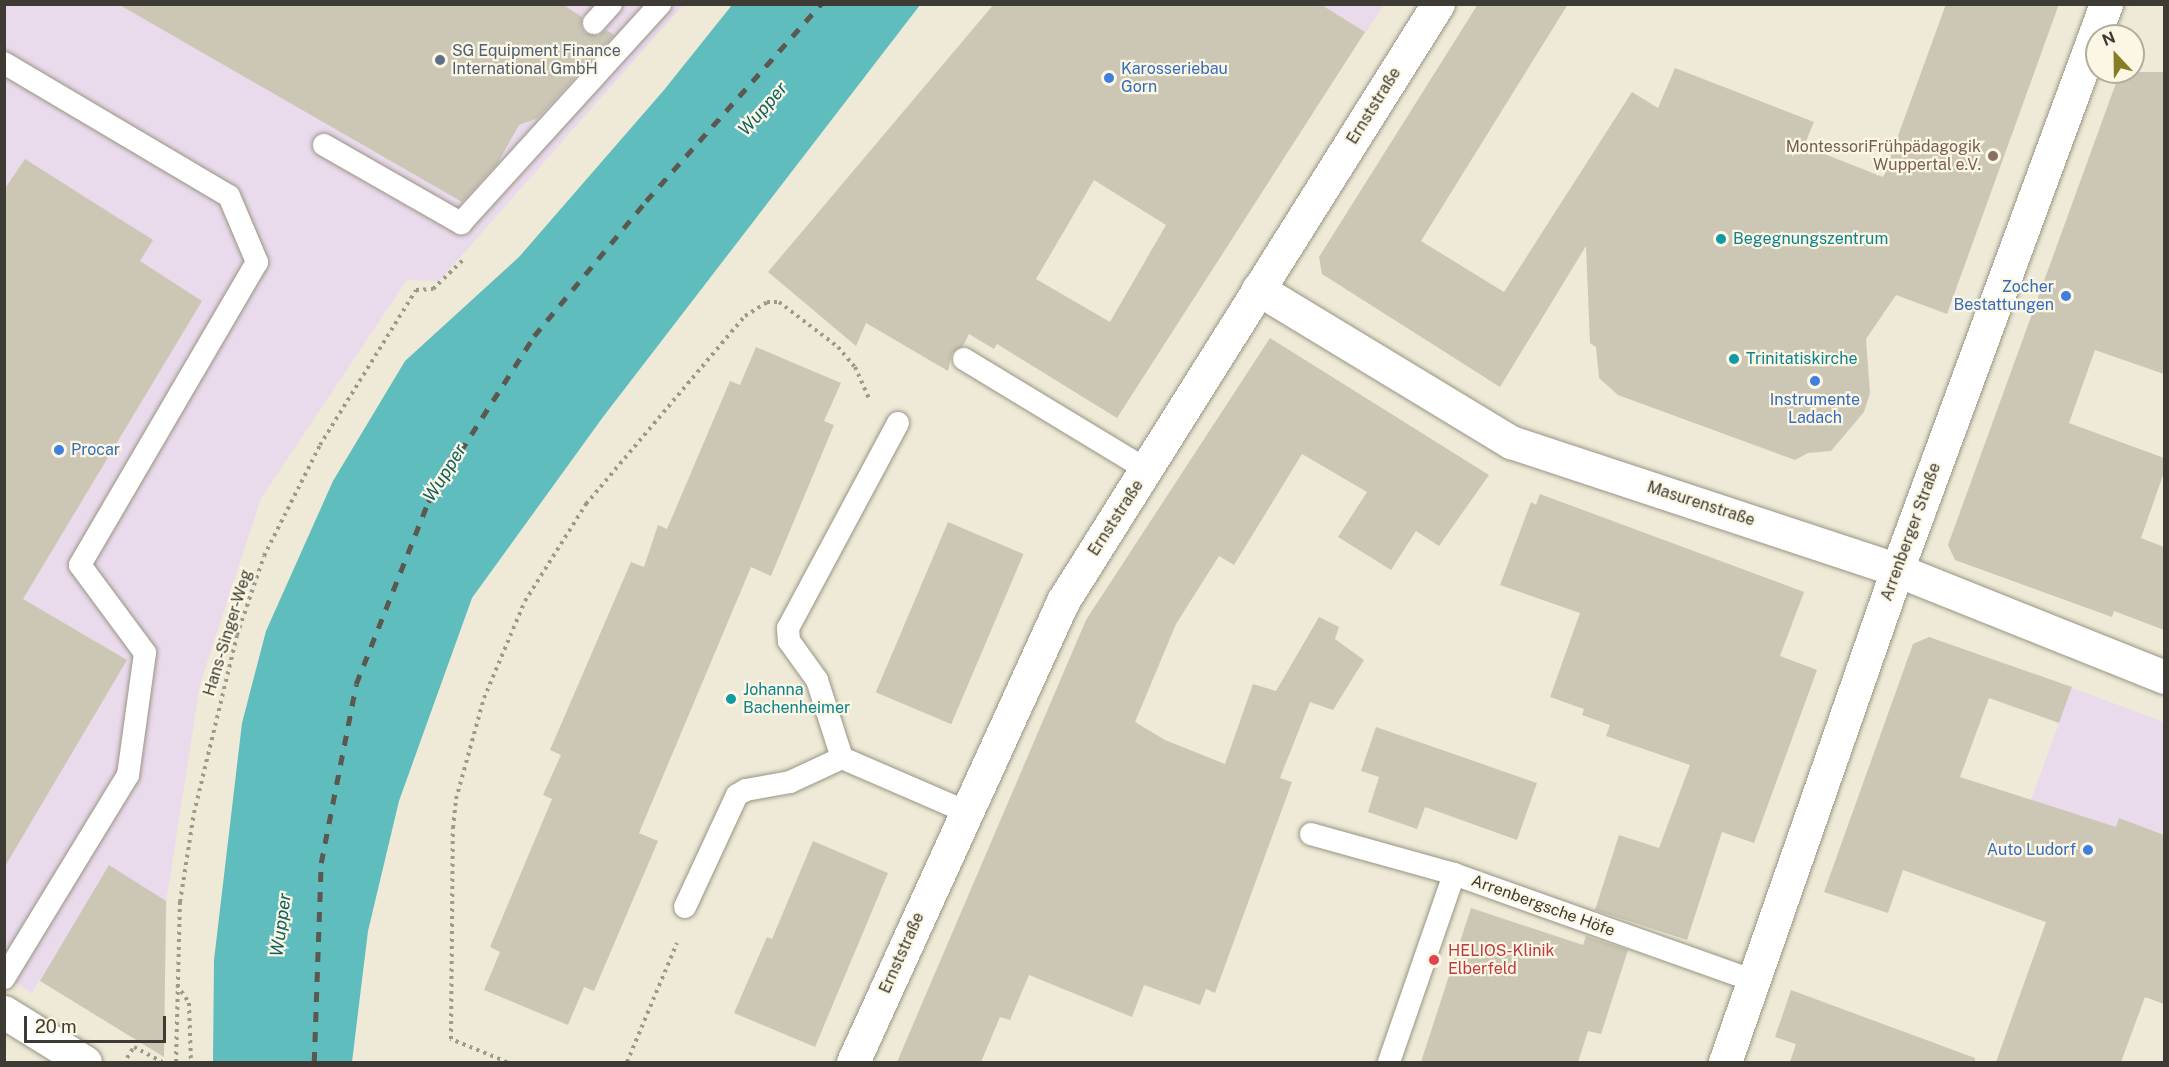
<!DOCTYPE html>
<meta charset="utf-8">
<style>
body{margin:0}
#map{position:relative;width:2169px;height:1067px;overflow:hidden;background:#eeead7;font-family:"Public Sans",sans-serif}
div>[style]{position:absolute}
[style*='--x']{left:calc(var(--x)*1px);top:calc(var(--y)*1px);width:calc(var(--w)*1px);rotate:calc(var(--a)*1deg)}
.commercial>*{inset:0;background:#e9daec}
.water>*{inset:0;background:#5fbdbe}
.building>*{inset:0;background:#cbc7b4;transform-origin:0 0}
.path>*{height:4px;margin-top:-2px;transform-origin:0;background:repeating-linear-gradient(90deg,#9d9a8c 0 3px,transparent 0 7.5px)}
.roads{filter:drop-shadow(0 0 2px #999483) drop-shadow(0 0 2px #999483)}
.lane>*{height:22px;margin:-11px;padding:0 11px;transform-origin:11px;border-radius:11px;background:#fff}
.street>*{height:33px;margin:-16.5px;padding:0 16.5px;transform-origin:16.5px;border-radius:16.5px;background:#fff}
.rail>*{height:4.5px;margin-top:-2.25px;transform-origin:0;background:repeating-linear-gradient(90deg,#5a584f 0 10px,transparent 0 20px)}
.dots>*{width:16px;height:16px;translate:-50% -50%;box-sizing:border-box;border:3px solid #fcf7e4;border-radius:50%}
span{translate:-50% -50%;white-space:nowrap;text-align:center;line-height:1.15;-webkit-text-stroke:4.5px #fcf7e4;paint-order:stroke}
.service-label{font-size:16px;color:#4e5e75}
.left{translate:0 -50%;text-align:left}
.shop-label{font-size:16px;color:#366cbe}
.right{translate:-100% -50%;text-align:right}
.street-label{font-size:16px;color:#3d3b34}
.education-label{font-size:16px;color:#785e54}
.culture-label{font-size:16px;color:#0d838f}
.health-label{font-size:16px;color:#be3a42}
.water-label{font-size:18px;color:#0f6061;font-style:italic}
.frame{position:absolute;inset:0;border:6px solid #3d3b34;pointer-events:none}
.north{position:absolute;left:2085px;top:24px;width:60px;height:60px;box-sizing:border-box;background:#fcf7e4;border:2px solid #b0ac9e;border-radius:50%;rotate:338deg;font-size:16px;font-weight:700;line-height:24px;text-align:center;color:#3d3b34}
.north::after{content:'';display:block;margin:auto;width:21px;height:27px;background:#857e24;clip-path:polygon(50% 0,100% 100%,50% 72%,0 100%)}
.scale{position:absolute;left:24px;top:1016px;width:142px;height:27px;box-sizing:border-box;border:3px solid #3d3b34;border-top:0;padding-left:8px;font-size:18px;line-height:21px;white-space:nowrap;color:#3d3b34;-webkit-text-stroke:4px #fcf7e4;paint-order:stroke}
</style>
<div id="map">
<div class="commercial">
<div style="clip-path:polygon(4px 5px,683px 5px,439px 281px,407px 280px,261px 498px,200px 684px,167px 896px,163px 1056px,39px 980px,32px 993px,5px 976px)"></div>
<div style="clip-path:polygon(1320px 5px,1384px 5px,1365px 33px)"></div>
<div style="clip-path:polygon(2072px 688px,2164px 722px,2164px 965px,1993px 903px)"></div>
</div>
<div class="water">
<div style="clip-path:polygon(732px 5px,920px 5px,603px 417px,472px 598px,399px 801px,368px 931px,352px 1062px,213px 1062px,214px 960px,242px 723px,266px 631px,333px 481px,405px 361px,519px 257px,664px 90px)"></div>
</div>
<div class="building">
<div style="clip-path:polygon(118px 4px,562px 4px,582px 17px,581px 27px,585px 33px,598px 36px,606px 30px,614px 35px,538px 118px,519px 125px,497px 164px,462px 202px)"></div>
<div style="clip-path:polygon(evenodd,994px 4px,1320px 4px,1365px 32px,1117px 418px,997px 344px,994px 349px,969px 334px,963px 346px,952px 353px,948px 371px,866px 323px,856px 346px,768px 272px,994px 4px,1094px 180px,1166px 225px,1110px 322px,1036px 279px,1094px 180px)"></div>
<div style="clip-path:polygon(1478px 4px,1568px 4px,1421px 241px,1504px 292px,1632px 92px,1658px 108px,1675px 68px,1814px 122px,1804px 146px,1883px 177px,1946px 4px,2059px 4px,1947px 314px,1896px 295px,1866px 339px,1870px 393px,1864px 412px,1831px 451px,1808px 453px,1795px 460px,1618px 395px,1599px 378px,1596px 347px,1590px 343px,1586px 246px,1500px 387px,1322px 274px,1319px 257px)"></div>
<div style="clip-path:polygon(2120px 72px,2164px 72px,2164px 374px,2095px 350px,2069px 423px,2164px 458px,2164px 472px,2141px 538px,2164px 547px,2164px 630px,2114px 611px,2112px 617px,1955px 560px,1948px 545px)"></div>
<div style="clip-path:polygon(25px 159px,153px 240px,140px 261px,202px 301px,23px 599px,127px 660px,4px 868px,4px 190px)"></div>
<div style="clip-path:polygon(1270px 338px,1489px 475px,1439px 546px,1416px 531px,1391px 570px,1338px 537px,1367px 492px,1302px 454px,1234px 565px,1219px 556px,1176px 624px,1135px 722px,1165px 740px,1225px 764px,1253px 684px,1276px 691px,1319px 617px,1339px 627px,1335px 639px,1364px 660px,1333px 710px,1310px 702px,1280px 778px,1292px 782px,1215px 993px,1206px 989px,1200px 1005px,1144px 985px,1132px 1017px,1029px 975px,1010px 1020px,1000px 1017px,981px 1062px,897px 1062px,1086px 620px)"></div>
<div style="clip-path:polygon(756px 347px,841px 383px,824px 421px,834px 425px,771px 576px,751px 567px,639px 833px,658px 841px,594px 991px,584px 987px,568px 1025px,484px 990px,500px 952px,490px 947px,552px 799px,543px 795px,561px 755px,550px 750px,631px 562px,644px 567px,658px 525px,667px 529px,730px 381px,740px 385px)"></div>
<div style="clip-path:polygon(1540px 494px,1804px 592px,1780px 656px,1817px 670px,1754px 843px,1722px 832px,1687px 940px,1595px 910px,1619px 835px,1659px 848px,1690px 765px,1606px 736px,1610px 725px,1582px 715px,1584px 709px,1550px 697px,1580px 613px,1500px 585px,1531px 502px,1536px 505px)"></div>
<div style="left:948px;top:522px;width:82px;height:185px;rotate:23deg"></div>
<div style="clip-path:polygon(1929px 637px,2072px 687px,2059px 723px,1989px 698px,1960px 777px,2116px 827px,2119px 818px,2164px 835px,2164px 1004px,2145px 997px,2121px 1062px,1996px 1062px,2046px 922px,1903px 870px,1888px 913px,1824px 892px,1913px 644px)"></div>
<div style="clip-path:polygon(1376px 727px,1537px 783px,1517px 840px,1425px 807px,1417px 829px,1368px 812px,1379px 777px,1361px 771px)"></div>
<div style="clip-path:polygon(813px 841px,888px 873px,815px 1047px,734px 1013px,767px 937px,772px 939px)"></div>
<div style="clip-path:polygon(109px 865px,166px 901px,164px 1057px,40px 981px)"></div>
<div style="clip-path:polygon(1471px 908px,1583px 945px,1586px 936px,1628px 950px,1601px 1034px,1588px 1031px,1578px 1062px,1421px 1062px)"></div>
<div style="clip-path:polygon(1791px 990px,1975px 1058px,1975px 1062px,1790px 1062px,1796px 1044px,1775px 1037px)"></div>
</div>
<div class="path">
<div style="--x:177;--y:985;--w:22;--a:56"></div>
<div style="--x:189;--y:1003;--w:59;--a:88.1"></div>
<div style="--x:127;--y:1058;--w:13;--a:-58"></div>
<div style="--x:134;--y:1047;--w:32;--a:28"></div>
<div style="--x:176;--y:1062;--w:160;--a:-88.6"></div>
<div style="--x:180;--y:902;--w:90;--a:-81.1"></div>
<div style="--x:194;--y:813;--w:183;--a:-76.4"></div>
<div style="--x:237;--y:635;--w:83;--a:-71.1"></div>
<div style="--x:264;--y:556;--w:124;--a:-63.2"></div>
<div style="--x:320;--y:445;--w:182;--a:-58.2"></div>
<div style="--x:416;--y:290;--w:17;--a:-3"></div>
<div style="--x:433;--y:289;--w:43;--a:-44.1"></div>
<div style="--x:507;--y:1062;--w:61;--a:-157.7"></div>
<div style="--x:451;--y:1039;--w:211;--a:-89.5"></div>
<div style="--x:453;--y:828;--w:29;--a:-84"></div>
<div style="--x:456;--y:799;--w:105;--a:-74.5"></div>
<div style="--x:484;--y:698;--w:105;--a:-67.1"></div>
<div style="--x:525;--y:601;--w:115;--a:-57.8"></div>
<div style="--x:586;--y:504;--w:246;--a:-49.8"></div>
<div style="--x:745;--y:316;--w:26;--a:-32"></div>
<div style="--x:767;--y:302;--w:12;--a:0"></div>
<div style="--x:779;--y:302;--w:74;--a:37.3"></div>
<div style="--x:838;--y:347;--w:26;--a:50"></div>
<div style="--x:855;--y:367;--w:36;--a:66"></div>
<div style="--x:627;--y:1062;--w:129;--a:-67.2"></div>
</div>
<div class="roads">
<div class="lane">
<div style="--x:594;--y:23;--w:25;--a:-48"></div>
<div style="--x:4;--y:63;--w:261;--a:30.6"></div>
<div style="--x:229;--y:196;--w:72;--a:67"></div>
<div style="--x:257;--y:262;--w:351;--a:120.3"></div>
<div style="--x:80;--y:565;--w:109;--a:53.5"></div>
<div style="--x:145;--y:653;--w:123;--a:97.9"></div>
<div style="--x:128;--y:775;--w:238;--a:121.4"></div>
<div style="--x:324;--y:145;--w:158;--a:29.7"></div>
<div style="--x:461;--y:223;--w:296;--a:-47.7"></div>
<div style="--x:964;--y:359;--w:214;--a:31.2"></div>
<div style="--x:898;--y:423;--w:233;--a:118.2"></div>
<div style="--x:788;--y:628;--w:13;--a:86"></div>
<div style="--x:789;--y:641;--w:48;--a:54.3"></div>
<div style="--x:817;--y:680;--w:82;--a:72.2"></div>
<div style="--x:842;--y:758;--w:136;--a:23.4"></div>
<div style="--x:1311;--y:834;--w:148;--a:15.6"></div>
<div style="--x:685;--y:907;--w:123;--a:-65.1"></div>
<div style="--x:737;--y:795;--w:10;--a:-29"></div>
<div style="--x:746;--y:790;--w:45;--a:-10.3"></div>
<div style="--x:790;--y:782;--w:57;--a:-24.8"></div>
<div style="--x:1389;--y:1062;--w:199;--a:-70.9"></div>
<div style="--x:1454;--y:874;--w:315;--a:19.6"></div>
</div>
<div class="street">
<div style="--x:1258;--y:289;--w:296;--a:31.2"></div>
<div style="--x:1511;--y:442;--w:407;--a:18.3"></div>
<div style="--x:1897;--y:570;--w:288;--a:21.8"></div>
<div style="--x:4;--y:1012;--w:95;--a:31.7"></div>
<div style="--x:853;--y:1062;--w:507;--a:-65.51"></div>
<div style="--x:1063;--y:601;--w:705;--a:-57.87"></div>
<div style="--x:1725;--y:1062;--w:521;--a:-70.73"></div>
<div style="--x:1897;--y:570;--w:603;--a:-69.73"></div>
</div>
</div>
<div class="rail">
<div style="--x:314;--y:1062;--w:199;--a:-88"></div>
<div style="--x:321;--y:863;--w:182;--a:-78.9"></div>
<div style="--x:356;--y:684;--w:196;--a:-68.4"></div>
<div style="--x:428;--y:502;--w:197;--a:-57.4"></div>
<div style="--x:534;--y:336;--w:175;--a:-50.3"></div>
<div style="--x:646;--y:201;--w:264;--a:-48.4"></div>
</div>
<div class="dots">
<div style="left:440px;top:60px;background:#5c6f8a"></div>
<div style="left:1109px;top:78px;background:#3f7fe0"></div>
<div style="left:1993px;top:156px;background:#8d6e63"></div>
<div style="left:1721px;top:239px;background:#0f9aa8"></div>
<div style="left:2066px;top:296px;background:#3f7fe0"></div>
<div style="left:1734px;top:359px;background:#0f9aa8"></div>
<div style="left:1815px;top:381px;background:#3f7fe0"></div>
<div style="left:59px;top:450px;background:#3f7fe0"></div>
<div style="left:731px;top:699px;background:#0f9aa8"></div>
<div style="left:2088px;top:850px;background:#3f7fe0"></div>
<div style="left:1434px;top:960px;background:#e0444e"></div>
</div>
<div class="service-label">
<span class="left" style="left:452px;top:60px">SG Equipment Finance<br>International GmbH</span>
</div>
<div class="shop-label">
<span class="left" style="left:1121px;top:78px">Karosseriebau<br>Gorn</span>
<span class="right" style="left:2054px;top:296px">Zocher<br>Bestattungen</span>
<span style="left:1815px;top:409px">Instrumente<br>Ladach</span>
<span class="left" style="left:71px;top:450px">Procar</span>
<span class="right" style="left:2076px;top:850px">Auto Ludorf</span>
</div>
<div class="street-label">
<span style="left:1374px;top:106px;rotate:-58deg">Ernststraße</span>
<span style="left:1701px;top:504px;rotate:18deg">Masurenstraße</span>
<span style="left:1116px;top:518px;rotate:-57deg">Ernststraße</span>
<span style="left:1911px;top:532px;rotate:-70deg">Arrenberger Straße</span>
<span style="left:228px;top:633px;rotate:-73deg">Hans-Singer-Weg</span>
<span style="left:1543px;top:906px;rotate:20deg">Arrenbergsche Höfe</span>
<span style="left:902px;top:953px;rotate:-66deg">Ernststraße</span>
</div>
<div class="education-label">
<span class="right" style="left:1981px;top:156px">MontessoriFrühpädagogik<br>Wuppertal e.V.</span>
</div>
<div class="culture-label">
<span class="left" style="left:1733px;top:239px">Begegnungszentrum</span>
<span class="left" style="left:1746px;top:359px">Trinitatiskirche</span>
<span class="left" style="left:743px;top:699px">Johanna<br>Bachenheimer</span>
</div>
<div class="health-label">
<span class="left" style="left:1448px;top:960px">HELIOS-Klinik<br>Elberfeld</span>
</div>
<div class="water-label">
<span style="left:763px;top:109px;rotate:-49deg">Wupper</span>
<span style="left:445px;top:473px;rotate:-58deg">Wupper</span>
<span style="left:281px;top:925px;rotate:-82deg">Wupper</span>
</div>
<div class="frame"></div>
<div class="north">N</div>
<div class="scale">20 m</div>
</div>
